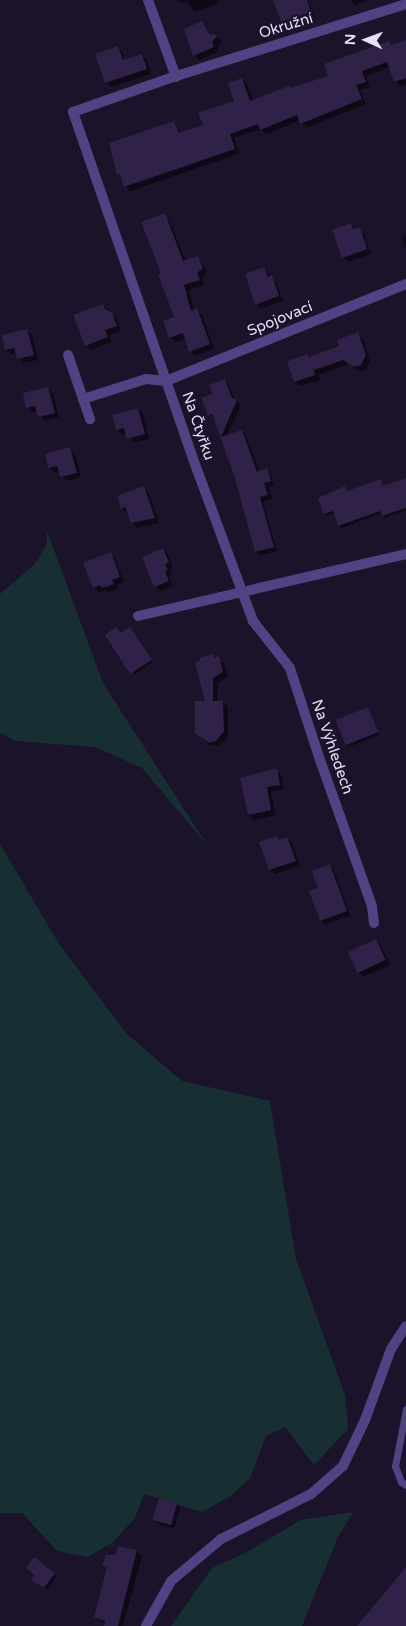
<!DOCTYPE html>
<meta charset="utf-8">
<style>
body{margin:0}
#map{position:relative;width:406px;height:1626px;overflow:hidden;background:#1b1329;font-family:"Varela Round",sans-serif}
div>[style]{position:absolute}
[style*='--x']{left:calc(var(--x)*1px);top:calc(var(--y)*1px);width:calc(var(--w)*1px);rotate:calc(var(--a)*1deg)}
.green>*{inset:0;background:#172f32}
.shadow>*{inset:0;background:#0007;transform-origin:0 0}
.building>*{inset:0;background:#302148;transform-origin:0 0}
.service>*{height:7px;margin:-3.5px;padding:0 3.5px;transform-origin:3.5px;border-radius:3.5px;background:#504383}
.minor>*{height:10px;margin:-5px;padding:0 5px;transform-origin:5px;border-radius:5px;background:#504383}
span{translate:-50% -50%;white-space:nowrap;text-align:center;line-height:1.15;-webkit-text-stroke:4.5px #1b1329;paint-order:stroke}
.street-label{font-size:15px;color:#e7defc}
.north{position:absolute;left:341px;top:15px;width:50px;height:50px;-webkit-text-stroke:4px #1b1329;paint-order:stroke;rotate:272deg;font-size:14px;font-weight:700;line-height:20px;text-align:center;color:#e7defc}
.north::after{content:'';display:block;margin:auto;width:18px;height:22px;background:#e7defc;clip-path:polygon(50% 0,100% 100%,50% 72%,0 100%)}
</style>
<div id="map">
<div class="green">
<div style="clip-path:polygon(47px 531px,103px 683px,207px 845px,142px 768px,95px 747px,15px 741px,0 733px,0 594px,34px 565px,47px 544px)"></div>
<div style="clip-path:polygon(0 844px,59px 944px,127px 1034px,182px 1081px,270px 1101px,296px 1259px,345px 1395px,348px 1429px,314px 1465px,285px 1427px,266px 1436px,250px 1478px,229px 1497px,202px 1512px,144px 1494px,135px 1518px,112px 1543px,87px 1557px,57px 1551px,22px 1513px,0 1513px)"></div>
<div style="clip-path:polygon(353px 1512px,338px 1537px,302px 1626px,171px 1626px,212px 1568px,243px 1554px,301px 1520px)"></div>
</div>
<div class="shadow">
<div style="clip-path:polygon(178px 0,217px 0,218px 4px,194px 12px,187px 1px,181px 3px)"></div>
<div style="clip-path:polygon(275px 0,308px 0,315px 17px,287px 26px,282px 21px)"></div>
<div style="clip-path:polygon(351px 0,366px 0,366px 1px,355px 5px)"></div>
<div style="clip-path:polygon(201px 23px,210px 35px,217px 36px,222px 41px,217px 48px,218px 52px,199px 60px,194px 55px)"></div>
<div style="clip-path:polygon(389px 43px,393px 46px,406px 47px,406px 84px,400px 86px,395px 81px,390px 67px,366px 76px,370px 87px,360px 90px,366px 104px,306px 128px,300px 120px,266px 134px,261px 129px,234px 138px,239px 154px,130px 191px,125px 186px,113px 157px,174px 122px,181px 134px,204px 126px,235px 101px,242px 79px,247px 84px,253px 101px,330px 77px)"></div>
<div style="clip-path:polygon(117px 47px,122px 52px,125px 61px,142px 55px,147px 60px,151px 74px,111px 87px,106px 82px)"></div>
<div style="clip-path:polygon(164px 215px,169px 220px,186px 261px,197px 257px,202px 262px,207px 273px,202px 278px,204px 285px,189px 290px,194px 311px,197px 310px,202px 315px,214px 349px,195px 356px,190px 351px,186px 339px,175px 342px,170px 337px,175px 318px,163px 273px)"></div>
<div style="clip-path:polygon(351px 225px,364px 234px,371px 254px,348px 262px,343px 257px)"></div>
<div style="clip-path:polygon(406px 236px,406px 248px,402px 238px)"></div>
<div style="clip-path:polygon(264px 269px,276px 282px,283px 301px,261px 309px,256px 304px)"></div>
<div style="clip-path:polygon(103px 305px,117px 319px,121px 331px,109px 335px,112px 342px,91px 350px,86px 345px)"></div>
<div style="clip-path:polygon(26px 330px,32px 335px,38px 360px,23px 363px,16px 353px,12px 354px,6px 349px)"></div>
<div style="clip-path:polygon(358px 334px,363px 339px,370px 361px,366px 369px,360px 372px,349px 364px,318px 375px,320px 380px,300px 386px,295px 381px,308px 355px,310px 357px,340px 346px)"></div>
<div style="clip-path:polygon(225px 381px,229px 385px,235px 400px,241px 405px,227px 436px,242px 431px,246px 435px,259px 472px,267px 470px,271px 474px,274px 485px,268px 487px,272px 499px,263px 502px,277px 551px,260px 556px,256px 552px,250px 523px,215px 418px,209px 415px,213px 395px)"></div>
<div style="clip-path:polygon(48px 388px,53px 394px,59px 417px,44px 421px,38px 411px,33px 412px,28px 407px)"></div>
<div style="clip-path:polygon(138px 409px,143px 414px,149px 439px,133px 443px,127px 433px,122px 434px,117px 429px)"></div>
<div style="clip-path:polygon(70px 449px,75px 454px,81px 477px,66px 481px,60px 471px,55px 473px,50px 468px)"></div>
<div style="clip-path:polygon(381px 481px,384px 487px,406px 484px,406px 510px,385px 518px,382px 513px,342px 528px,335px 513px,327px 516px,325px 514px,345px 488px,348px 492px)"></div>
<div style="clip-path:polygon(144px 488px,149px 493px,159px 523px,137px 528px,122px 508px)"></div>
<div style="clip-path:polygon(163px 549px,168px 554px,173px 568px,169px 569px,172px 575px,169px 576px,173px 586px,160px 591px,155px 586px)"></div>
<div style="clip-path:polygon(110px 553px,115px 558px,124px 582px,117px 585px,118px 589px,108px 592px,105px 590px,99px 592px,94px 587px)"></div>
<div style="clip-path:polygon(132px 631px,153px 662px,134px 675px,121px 635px)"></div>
<div style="clip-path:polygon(213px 656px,224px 663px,228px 677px,218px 683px,217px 702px,223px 702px,228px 707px,228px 737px,219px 746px,210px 745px,196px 733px,206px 702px)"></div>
<div style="left:368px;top:708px;width:29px;height:34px;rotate:68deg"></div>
<div style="clip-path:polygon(276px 770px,281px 775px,284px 789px,271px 792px,276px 815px,254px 820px,249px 815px)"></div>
<div style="clip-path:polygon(277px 837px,280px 841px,287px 838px,292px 843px,300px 866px,275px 874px,270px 869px)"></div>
<div style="clip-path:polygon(330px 866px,334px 870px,350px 916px,325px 924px,321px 920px,320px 889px)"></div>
<div style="clip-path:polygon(376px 941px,381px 946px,390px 965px,363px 977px,358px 972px)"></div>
<div style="clip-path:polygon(176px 1504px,180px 1508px,174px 1529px,159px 1524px,155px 1520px)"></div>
<div style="clip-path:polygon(119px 1547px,137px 1552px,142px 1557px,123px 1626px,105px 1626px,105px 1624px,96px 1617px,108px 1569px,104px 1565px,117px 1557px)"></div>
<div style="clip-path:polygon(54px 1574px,57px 1576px,47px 1589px,35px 1582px,37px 1575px)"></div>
</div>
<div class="building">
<div style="clip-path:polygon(273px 0,307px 0,311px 12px,281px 22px)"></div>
<div style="clip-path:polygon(202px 21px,209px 34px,218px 35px,212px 42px,214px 47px,193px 56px,184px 29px)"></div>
<div style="clip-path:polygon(406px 40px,406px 78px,394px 82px,387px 62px,362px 71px,366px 82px,356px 85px,362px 99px,300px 124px,297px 115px,260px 130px,258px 124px,230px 134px,235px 149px,124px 187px,120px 174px,117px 175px,109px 143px,174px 121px,179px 133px,203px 125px,198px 113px,234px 101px,228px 83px,242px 78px,250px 101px,289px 86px,290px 88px,328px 76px,324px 64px,389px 41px,391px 45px)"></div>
<div style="clip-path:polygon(118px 46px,123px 60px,142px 54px,147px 69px,105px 83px,95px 54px)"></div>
<div style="clip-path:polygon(165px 213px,183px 261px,198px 256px,203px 268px,197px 273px,200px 280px,184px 285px,191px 311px,197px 308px,210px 344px,189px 352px,183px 333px,169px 338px,163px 321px,174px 317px,158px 274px,161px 273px,141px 222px)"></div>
<div style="clip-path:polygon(351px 223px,353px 229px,360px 227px,367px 249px,342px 258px,332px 230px)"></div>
<div style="clip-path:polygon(264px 267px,268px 277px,272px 275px,279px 296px,255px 305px,245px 274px)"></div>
<div style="clip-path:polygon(103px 304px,105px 309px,112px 313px,117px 326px,105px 330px,108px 337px,85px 346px,73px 315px)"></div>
<div style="clip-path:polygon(27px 329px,34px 355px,17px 359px,14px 348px,5px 350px,2px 335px)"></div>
<div style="clip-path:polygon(358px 332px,366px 355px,361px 365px,354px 367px,343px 360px,314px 370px,315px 375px,294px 382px,287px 361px,308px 354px,309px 357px,339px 346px,337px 340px)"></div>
<div style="clip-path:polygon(225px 379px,232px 398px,237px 400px,221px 437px,242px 430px,257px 472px,267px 468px,271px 481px,264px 483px,268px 495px,260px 497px,274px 547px,255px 552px,235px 478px,212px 414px,208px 416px,201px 398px,212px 394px,209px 385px)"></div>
<div style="clip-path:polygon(48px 387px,55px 413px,38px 417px,35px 406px,26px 408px,23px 393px)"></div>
<div style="clip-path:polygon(138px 408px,145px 434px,127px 439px,124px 428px,116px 430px,112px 415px)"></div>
<div style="clip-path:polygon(70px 447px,77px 473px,60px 477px,57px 466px,48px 468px,45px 454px)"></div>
<div style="clip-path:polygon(406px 478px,406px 508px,382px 516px,380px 511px,338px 526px,333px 511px,324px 514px,318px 498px,345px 486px,347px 491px,381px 479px,383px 486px)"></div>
<div style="clip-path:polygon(144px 486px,155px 518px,131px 523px,125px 507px,121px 509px,117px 496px)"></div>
<div style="clip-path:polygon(163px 548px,169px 562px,165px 564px,168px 570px,165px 571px,169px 581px,154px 587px,142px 557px)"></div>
<div style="clip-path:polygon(111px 552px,120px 577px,112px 580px,114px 584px,102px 588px,100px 585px,93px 588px,83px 563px)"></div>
<div style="clip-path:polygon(116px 627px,121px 633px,130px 627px,152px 660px,130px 674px,105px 635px)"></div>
<div style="clip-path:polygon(213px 654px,214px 658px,219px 656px,223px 672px,213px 678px,213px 701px,223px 701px,224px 731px,216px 741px,209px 743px,195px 733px,195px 701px,205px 701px,195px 662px,200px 661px,199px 658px)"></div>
<div style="left:368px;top:707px;width:27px;height:35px;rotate:68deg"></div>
<div style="clip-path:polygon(277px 768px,280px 785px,267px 787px,271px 810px,248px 815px,240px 778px)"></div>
<div style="clip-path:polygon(277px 836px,279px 840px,287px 837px,296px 861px,269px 870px,259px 842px)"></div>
<div style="clip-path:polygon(330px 864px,347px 911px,320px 921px,309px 891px,318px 888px,312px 871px)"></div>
<div style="left:376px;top:939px;width:23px;height:31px;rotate:65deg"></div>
<div style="left:159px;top:1498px;width:19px;height:23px;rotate:16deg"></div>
<div style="clip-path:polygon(118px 1546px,137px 1550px,118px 1626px,104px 1626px,105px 1621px,94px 1617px,107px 1567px,102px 1566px,106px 1555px,116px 1555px)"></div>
<div style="clip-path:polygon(34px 1557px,55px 1573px,44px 1588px,31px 1580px,35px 1575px,26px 1568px)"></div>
<div style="clip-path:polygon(406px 1567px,406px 1626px,357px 1626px)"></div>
</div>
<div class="service">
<div style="--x:406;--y:1409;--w:58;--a:100.9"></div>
<div style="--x:395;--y:1466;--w:17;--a:69"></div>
<div style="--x:401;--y:1482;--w:6;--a:31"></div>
</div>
<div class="minor">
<div style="--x:148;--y:0;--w:82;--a:70"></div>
<div style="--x:68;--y:355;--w:68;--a:71"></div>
<div style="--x:83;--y:399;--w:66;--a:-17.6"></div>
<div style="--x:146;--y:379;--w:20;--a:6"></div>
<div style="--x:166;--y:381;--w:259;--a:-22"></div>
<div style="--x:138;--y:616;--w:275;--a:-13"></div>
<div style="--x:374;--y:923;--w:17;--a:-97"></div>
<div style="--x:372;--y:906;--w:152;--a:-109.6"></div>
<div style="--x:321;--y:763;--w:100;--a:-108.1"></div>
<div style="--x:290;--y:668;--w:60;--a:-128.2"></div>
<div style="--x:253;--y:621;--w:161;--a:-110.3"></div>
<div style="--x:197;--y:470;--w:379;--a:-109.1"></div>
<div style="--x:73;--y:112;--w:103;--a:-19.3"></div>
<div style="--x:170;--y:78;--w:247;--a:-17.4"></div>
<div style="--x:146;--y:1626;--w:51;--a:-60.9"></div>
<div style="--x:171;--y:1581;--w:65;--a:-40"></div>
<div style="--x:221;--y:1539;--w:101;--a:-26.6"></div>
<div style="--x:311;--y:1494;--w:43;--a:-41.2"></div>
<div style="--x:343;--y:1466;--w:51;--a:-64.4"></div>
<div style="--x:365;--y:1420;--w:76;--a:-69.9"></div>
<div style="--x:391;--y:1349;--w:27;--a:-57"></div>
</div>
<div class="street-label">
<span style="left:286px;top:26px;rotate:-17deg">Okružní</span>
<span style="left:280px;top:319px;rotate:-22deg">Spojovací</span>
<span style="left:198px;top:426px;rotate:71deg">Na Čtyřku</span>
<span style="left:332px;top:747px;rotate:71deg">Na Výhledech</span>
</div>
<div class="north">N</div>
</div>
